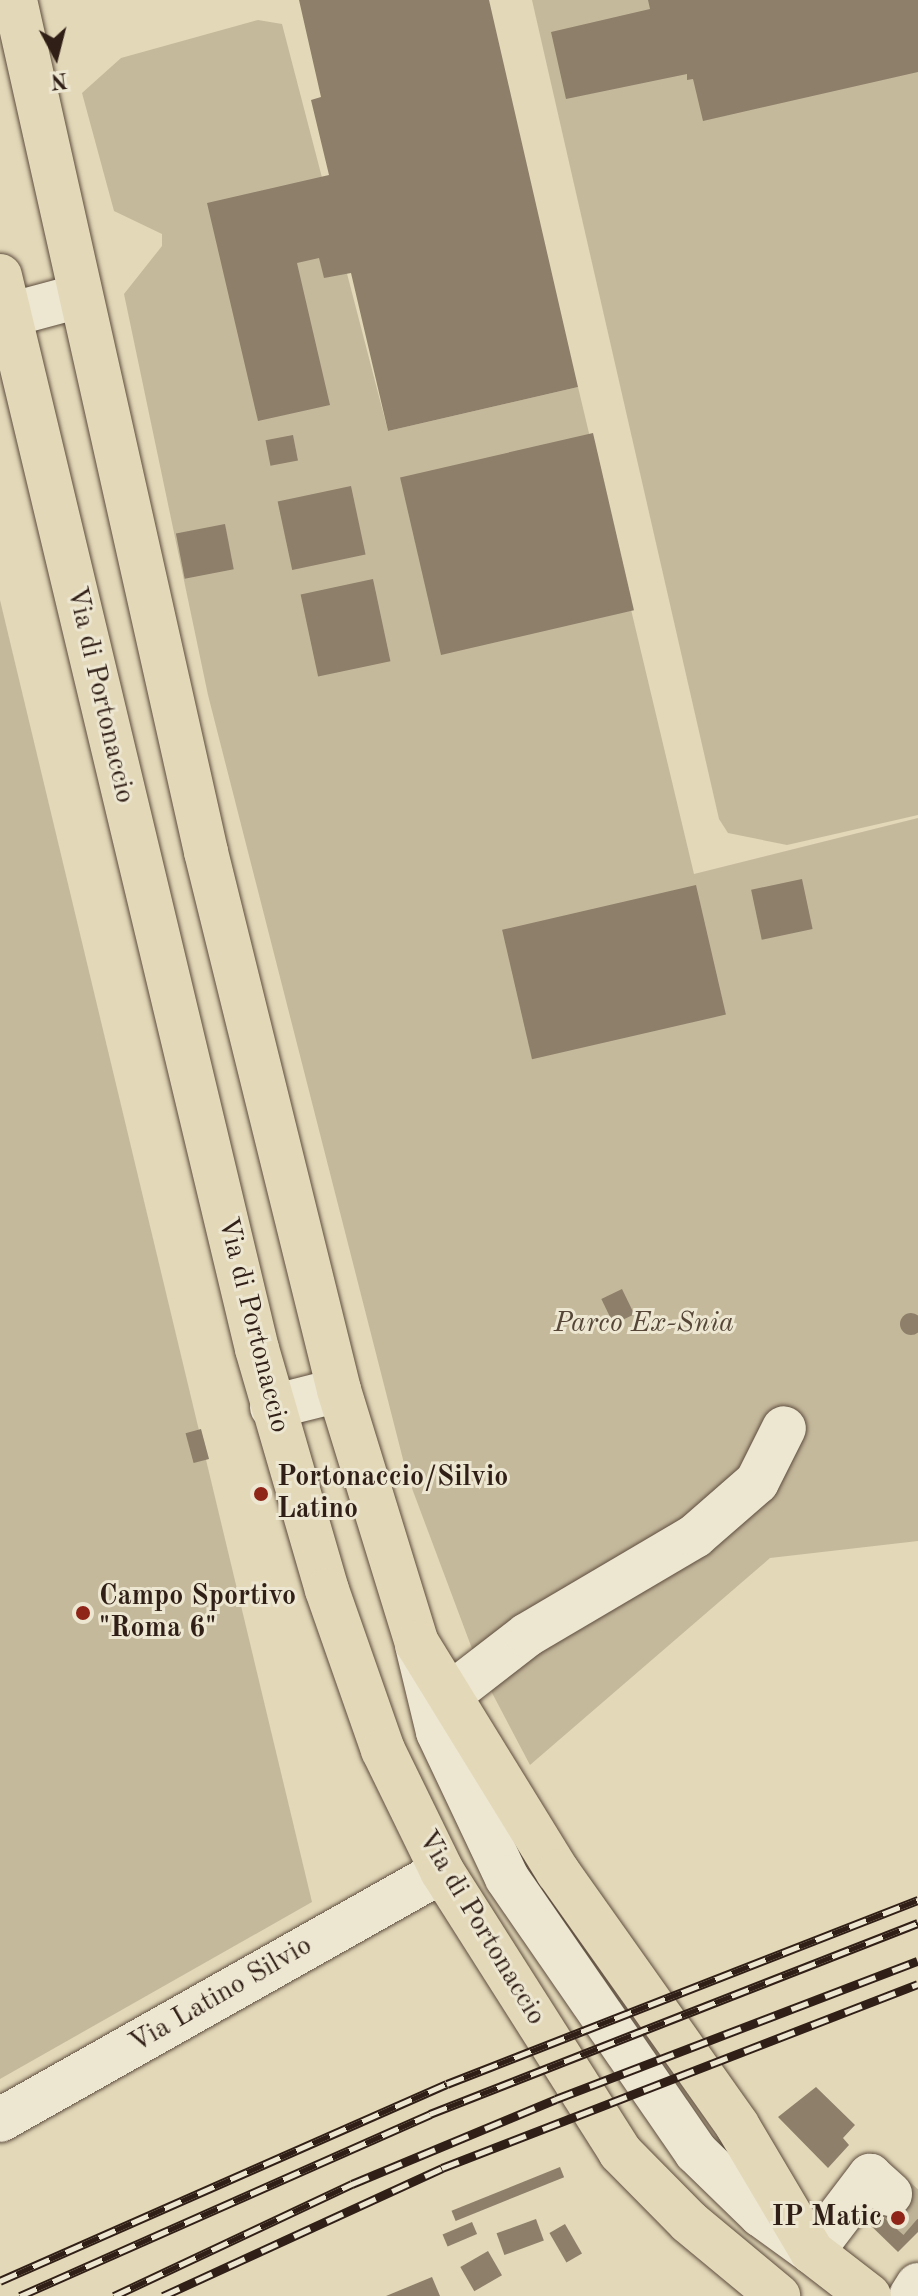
<!DOCTYPE html>
<style>
body{margin:0}
#map{position:relative;width:918px;height:2296px;overflow:hidden;background:#e3d8b8;font-family:"Old Standard TT",serif}
div>[style]{position:absolute}
[style*='--x']{left:calc(var(--x)*1px);top:calc(var(--y)*1px);width:calc(var(--w)*1px);rotate:calc(var(--a)*1deg)}
.green>*{inset:0;background:#c5b99c}
.building>*{inset:0;background:#8d7f6a;transform-origin:0 0}
.round{border-radius:50%}
.minor-tunnel>*{height:44px;margin-top:-22px;transform-origin:0;background:repeating-linear-gradient(90deg,#bfb398 0 44px,transparent 0 66px)}
.roads{filter:drop-shadow(0 0 2px #5d4d3e) drop-shadow(0 0 2px #5d4d3e)}
.minor>*{height:44px;margin:-22px;padding:0 22px;transform-origin:22px;border-radius:22px;background:#ede6d1}
.major>*{height:44px;margin:-22px;padding:0 22px;transform-origin:22px;border-radius:22px;background:#e3d8b8}
.rail>*{height:9px;margin-top:-4.5px;transform-origin:0;background:repeating-linear-gradient(90deg,#ede6d1 0 18px,#301f16 0 36px);box-sizing:border-box;border-block:2px solid #301f16}
.dots>*{width:22px;height:22px;translate:-50% -50%;box-sizing:border-box;border:4px solid #ede6d1;border-radius:50%}
span{translate:-50% -50%;white-space:nowrap;text-align:center;line-height:1.15;-webkit-text-stroke:6px #ede6d1;paint-order:stroke}
.street-label{font-size:28px;color:#301f16}
.park-label{font-size:28px;color:#554638;font-style:italic}
.poi-label{font-size:28px;color:#301f16;font-weight:700}
.left{translate:0 -50%;text-align:left}
.right{translate:-100% -50%;text-align:right}
.north{position:absolute;left:16px;top:16px;width:80px;height:80px;-webkit-text-stroke:6px #ede6d1;paint-order:stroke;rotate:173deg;font-size:22px;font-weight:700;line-height:32px;text-align:center;color:#301f16}
.north::after{content:'';display:block;margin:auto;width:28px;height:36px;background:#301f16;clip-path:polygon(50% 0,100% 100%,50% 72%,0 100%)}
</style>
<div id="map">
<div class="green">
<div style="clip-path:polygon(532px 0,918px 0,918px 815px,787px 845px,728px 833px,719px 819px)"></div>
<div style="clip-path:polygon(258px 20px,282px 24px,388px 431px,578px 387px,694px 874px,918px 818px,918px 1541px,770px 1558px,530px 1765px,480px 1670px,407px 1475px,208px 695px,124px 294px,162px 246px,162px 234px,114px 211px,82px 93px,121px 58px)"></div>
<div style="clip-path:polygon(0 600px,312px 1902px,0 2079px)"></div>
</div>
<div class="building">
<div style="clip-path:polygon(299px 0,489px 0,578px 387px,388px 431px,351px 273px,324px 278px,319px 258px,297px 263px,330px 405px,258px 421px,207px 203px,329px 175px,311px 100px,321px 97px)"></div>
<div style="clip-path:polygon(648px 0,918px 0,918px 72px,703px 121px,693px 79px,687px 80px,687px 74px,566px 99px,551px 32px,650px 9px)"></div>
<div style="left:593px;top:433px;width:182px;height:198px;rotate:77deg"></div>
<div style="left:293px;top:435px;width:26px;height:28px;rotate:79deg"></div>
<div style="left:351px;top:486px;width:70px;height:75px;rotate:78deg"></div>
<div style="left:225px;top:524px;width:46px;height:50px;rotate:79deg"></div>
<div style="left:373px;top:579px;width:84px;height:74px;rotate:78deg"></div>
<div style="left:802px;top:879px;width:51px;height:52px;rotate:78deg"></div>
<div style="left:696px;top:885px;width:133px;height:199px;rotate:77deg"></div>
<div style="left:622px;top:1289px;width:28px;height:23px;rotate:64deg"></div>
<div class="round" style="left:900px;top:1313px;width:22px;height:22px"></div>
<div style="left:201px;top:1429px;width:31px;height:16px;rotate:75deg"></div>
<div style="clip-path:polygon(816px 2087px,855px 2125px,843px 2138px,849px 2145px,828px 2168px,778px 2117px)"></div>
<div style="left:560px;top:2167px;width:11px;height:117px;rotate:68deg"></div>
<div style="clip-path:polygon(896px 2187px,918px 2208px,918px 2232px,898px 2252px,864px 2219px)"></div>
<div style="left:536px;top:2219px;width:23px;height:42px;rotate:70deg"></div>
<div style="left:472px;top:2222px;width:13px;height:32px;rotate:67deg"></div>
<div style="left:565px;top:2224px;width:34px;height:18px;rotate:60deg"></div>
<div style="left:488px;top:2251px;width:28px;height:32px;rotate:60deg"></div>
<div style="clip-path:polygon(432px 2277px,440px 2296px,386px 2296px)"></div>
</div>
<div class="minor-tunnel">
<div style="--x:890;--y:2194;--w:37;--a:41"></div>
</div>
<div class="roads">
<div class="minor">
<div style="--x:9;--y:315;--w:73;--a:-15"></div>
<div style="--x:272;--y:1407;--w:69;--a:-14.2"></div>
<div style="--x:417;--y:1645;--w:89;--a:76.4"></div>
<div style="--x:438;--y:1732;--w:161;--a:64.7"></div>
<div style="--x:507;--y:1878;--w:333;--a:55.4"></div>
<div style="--x:696;--y:2152;--w:91;--a:44.1"></div>
<div style="--x:761;--y:2215;--w:63;--a:36"></div>
<div style="--x:812;--y:2252;--w:96;--a:-52.7"></div>
<div style="--x:870;--y:2176;--w:27;--a:42"></div>
<div style="--x:452;--y:1693;--w:95;--a:-37.7"></div>
<div style="--x:527;--y:1635;--w:195;--a:-30.5"></div>
<div style="--x:695;--y:1536;--w:82;--a:-41.1"></div>
<div style="--x:757;--y:1482;--w:60;--a:-63.4"></div>
<div style="--x:0;--y:2120;--w:507;--a:-29.39"></div>
<div style="--x:911;--y:2296;--w:13;--a:-58"></div>
</div>
<div class="major">
<div style="--x:15;--y:0;--w:873;--a:77.36"></div>
<div style="--x:206;--y:852;--w:554;--a:76.11"></div>
<div style="--x:339;--y:1390;--w:265;--a:72.9"></div>
<div style="--x:417;--y:1643;--w:269;--a:58.4"></div>
<div style="--x:558;--y:1872;--w:310;--a:54.7"></div>
<div style="--x:737;--y:2125;--w:147;--a:59.4"></div>
<div style="--x:812;--y:2252;--w:72;--a:37.7"></div>
<div style="--x:0;--y:276;--w:1103;--a:76.53"></div>
<div style="--x:257;--y:1349;--w:251;--a:73.8"></div>
<div style="--x:327;--y:1590;--w:170;--a:70.7"></div>
<div style="--x:383;--y:1750;--w:135;--a:64"></div>
<div style="--x:442;--y:1871;--w:333;--a:57.6"></div>
<div style="--x:620;--y:2152;--w:98;--a:45.4"></div>
<div style="--x:689;--y:2222;--w:116;--a:39.7"></div>
</div>
</div>
<div class="rail">
<div style="--x:0;--y:2281;--w:488;--a:-23.8"></div>
<div style="--x:447;--y:2084;--w:506;--a:-21.34"></div>
<div style="--x:20;--y:2296;--w:449;--a:-23.9"></div>
<div style="--x:430;--y:2114;--w:524;--a:-21.38"></div>
<div style="--x:114;--y:2296;--w:263;--a:-25.2"></div>
<div style="--x:352;--y:2184;--w:221;--a:-22.6"></div>
<div style="--x:556;--y:2099;--w:387;--a:-20.9"></div>
<div style="--x:163;--y:2296;--w:307;--a:-24.6"></div>
<div style="--x:442;--y:2168;--w:510;--a:-21.13"></div>
</div>
<div class="dots">
<div style="left:261px;top:1494px;background:#8f2418"></div>
<div style="left:83px;top:1613px;background:#8f2418"></div>
<div style="left:898px;top:2218px;background:#8f2418"></div>
</div>
<div class="street-label">
<span style="left:100px;top:695px;rotate:77deg">Via di Portonaccio</span>
<span style="left:253px;top:1325px;rotate:76deg">Via di Portonaccio</span>
<span style="left:481px;top:1928px;rotate:59deg">Via di Portonaccio</span>
<span style="left:221px;top:1995px;rotate:-30deg">Via Latino Silvio</span>
</div>
<div class="park-label">
<span style="left:644px;top:1324px">Parco Ex-Snia</span>
</div>
<div class="poi-label">
<span class="left" style="left:277px;top:1494px">Portonaccio/Silvio<br>Latino</span>
<span class="left" style="left:99px;top:1613px">Campo Sportivo<br>"Roma 6"</span>
<span class="right" style="left:882px;top:2218px">IP Matic</span>
</div>
<div class="north">N</div>
</div>
